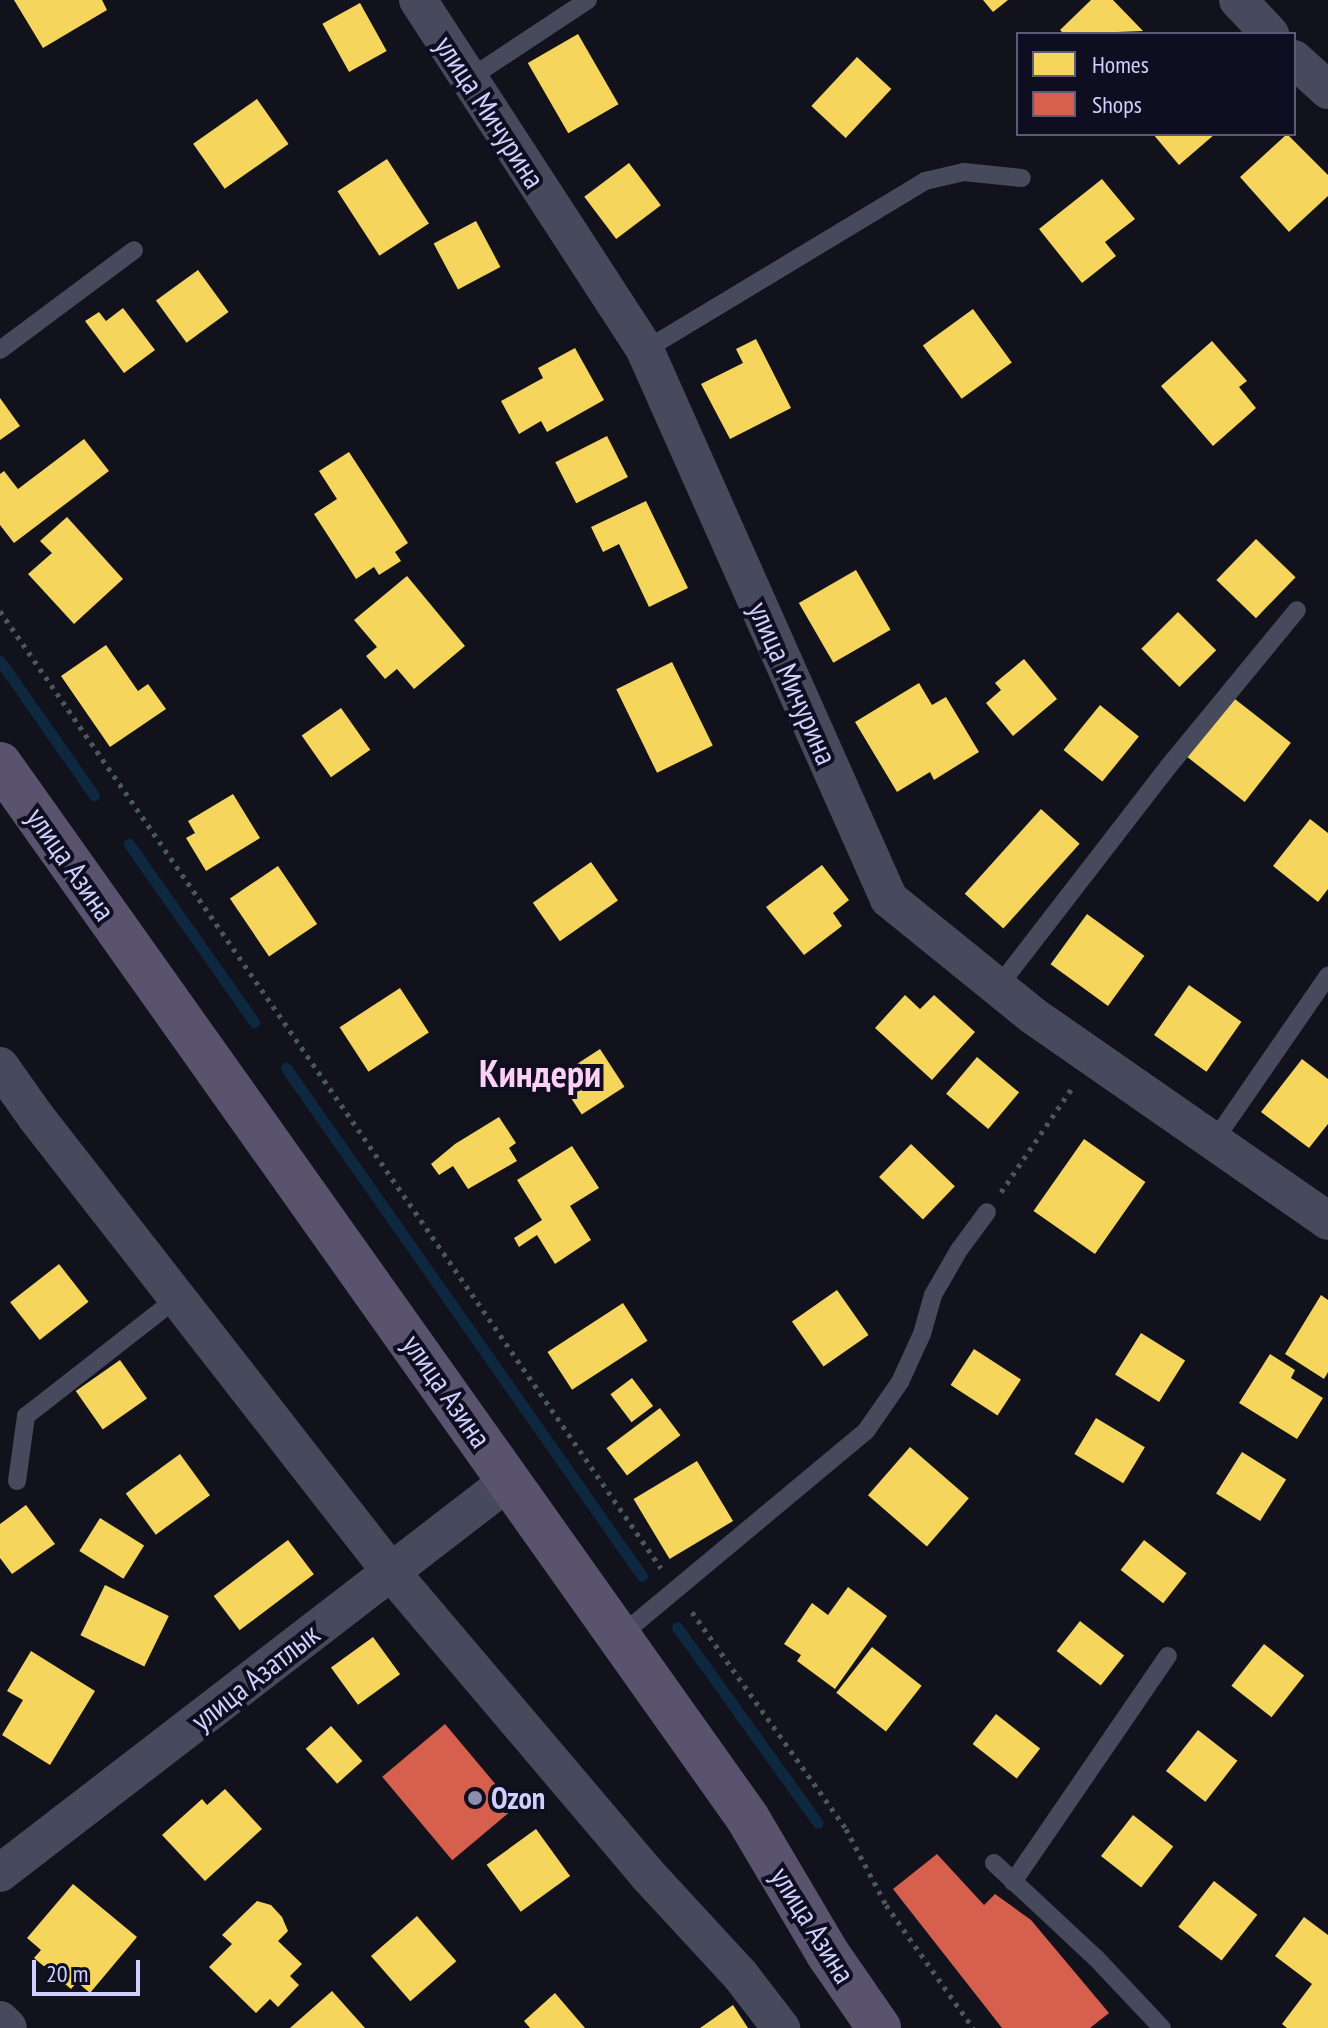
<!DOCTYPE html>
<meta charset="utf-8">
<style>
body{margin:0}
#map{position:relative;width:1328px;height:2028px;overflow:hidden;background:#12121c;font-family:"PT Sans Narrow",sans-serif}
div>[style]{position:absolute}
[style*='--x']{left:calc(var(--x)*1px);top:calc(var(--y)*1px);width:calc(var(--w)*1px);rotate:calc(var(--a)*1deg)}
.homes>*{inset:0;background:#f6d55c;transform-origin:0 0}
.shops>*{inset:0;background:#d6604d;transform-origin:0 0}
.stream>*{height:11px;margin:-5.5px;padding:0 5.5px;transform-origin:5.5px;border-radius:5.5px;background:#0e2840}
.path>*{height:5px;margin-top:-2.5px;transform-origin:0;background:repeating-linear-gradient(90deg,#485861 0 4px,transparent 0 10px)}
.lane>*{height:18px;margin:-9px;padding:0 9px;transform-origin:9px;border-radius:9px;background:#47495d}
.street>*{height:38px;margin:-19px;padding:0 19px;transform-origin:19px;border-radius:19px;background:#47495d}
.primary>*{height:44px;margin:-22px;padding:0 22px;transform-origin:22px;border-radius:22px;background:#59536e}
.dots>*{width:22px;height:22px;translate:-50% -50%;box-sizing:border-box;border:4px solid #0f0e20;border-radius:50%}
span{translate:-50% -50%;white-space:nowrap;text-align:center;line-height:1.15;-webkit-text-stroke:8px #0f0e20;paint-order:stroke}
.street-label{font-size:30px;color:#cfd0fd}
.poi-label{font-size:30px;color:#cfd0fd;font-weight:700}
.left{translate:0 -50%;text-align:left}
.district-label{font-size:38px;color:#fdd1f3;font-weight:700}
.legend{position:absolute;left:1016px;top:32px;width:280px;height:104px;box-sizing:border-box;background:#0f0e20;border:2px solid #5c5c78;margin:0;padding:10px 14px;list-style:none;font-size:24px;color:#cfd0fd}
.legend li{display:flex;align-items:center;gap:16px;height:40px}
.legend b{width:40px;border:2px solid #5c5c78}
.scale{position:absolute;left:32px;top:1960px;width:108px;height:36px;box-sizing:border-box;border:4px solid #cfd0fd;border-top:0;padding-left:10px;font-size:24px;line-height:28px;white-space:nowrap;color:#cfd0fd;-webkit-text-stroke:6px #0f0e20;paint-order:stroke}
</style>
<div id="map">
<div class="homes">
<div style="clip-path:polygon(14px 0,102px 0,107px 10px,43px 48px)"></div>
<div style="clip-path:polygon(983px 0,1008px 0,993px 12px)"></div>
<div style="clip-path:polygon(1091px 0,1113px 0,1143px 31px,1064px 34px,1060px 30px)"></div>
<div style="left:360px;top:3px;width:55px;height:43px;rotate:61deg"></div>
<div style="left:578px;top:34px;width:81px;height:58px;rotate:60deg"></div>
<div style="left:857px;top:57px;width:47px;height:67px;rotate:43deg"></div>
<div style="left:257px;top:99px;width:55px;height:78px;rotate:55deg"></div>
<div style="clip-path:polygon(1153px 134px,1215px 134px,1179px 165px)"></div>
<div style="clip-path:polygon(1287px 134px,1328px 175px,1328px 196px,1289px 232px,1240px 177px)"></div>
<div style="left:387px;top:159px;width:77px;height:59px;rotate:57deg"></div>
<div style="left:629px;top:163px;width:53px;height:56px;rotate:53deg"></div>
<div style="clip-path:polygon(1102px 179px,1135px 219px,1105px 242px,1116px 256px,1082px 283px,1039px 229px)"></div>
<div style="left:476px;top:221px;width:52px;height:48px;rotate:62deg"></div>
<div style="left:198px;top:270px;width:52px;height:52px;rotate:54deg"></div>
<div style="clip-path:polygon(123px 308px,155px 350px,124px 373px,85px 321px,99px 312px,106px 321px)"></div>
<div style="left:973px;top:309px;width:66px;height:62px;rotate:54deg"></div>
<div style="clip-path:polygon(756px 339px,791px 408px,730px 439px,701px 384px,743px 363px,736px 349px)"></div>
<div style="clip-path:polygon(1212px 341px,1247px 381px,1239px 387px,1256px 408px,1213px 446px,1161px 386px)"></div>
<div style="clip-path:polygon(575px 348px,604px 400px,547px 432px,541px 421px,519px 434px,501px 401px,543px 378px,538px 368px)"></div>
<div style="clip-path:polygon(0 398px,20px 426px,0 440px)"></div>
<div style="left:607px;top:436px;width:46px;height:58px;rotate:63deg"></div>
<div style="clip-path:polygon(84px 439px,109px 471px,14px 543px,0 525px,0 474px,4px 471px,18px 489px)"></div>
<div style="clip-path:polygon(349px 452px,408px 543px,395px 552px,401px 561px,379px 575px,374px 567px,356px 579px,314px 514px,337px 499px,319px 471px)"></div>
<div style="clip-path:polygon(646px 501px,688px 588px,649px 607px,619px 544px,603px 552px,591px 527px)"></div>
<div style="clip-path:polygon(67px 517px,123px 579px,74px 624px,28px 574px,52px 553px,40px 541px)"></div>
<div style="left:1256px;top:539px;width:55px;height:57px;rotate:44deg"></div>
<div style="left:856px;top:570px;width:69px;height:66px;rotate:60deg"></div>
<div style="clip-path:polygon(407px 576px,465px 646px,414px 689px,397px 669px,385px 679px,366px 656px,377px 647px,354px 620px)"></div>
<div style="left:1178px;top:612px;width:54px;height:52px;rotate:45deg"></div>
<div style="clip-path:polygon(106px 645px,138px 691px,148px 684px,166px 709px,110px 747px,61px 676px)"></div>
<div style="clip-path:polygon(1024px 659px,1057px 699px,1013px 736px,986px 703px,1001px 690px,995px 683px)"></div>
<div style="left:672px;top:662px;width:93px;height:62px;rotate:64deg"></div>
<div style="clip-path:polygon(919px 683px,932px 705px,946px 697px,979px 752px,934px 780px,930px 772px,897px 792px,855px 722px)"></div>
<div style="left:1231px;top:696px;width:76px;height:75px;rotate:38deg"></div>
<div style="left:1100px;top:705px;width:50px;height:58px;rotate:39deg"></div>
<div style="left:341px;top:708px;width:51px;height:48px;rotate:55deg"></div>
<div style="clip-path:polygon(233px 794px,260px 838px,206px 871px,186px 838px,195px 833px,188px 821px)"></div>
<div style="left:1041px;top:809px;width:52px;height:114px;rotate:42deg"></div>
<div style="clip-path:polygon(1310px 819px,1328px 833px,1328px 889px,1318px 902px,1273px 866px)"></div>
<div style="left:591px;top:862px;width:47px;height:71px;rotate:55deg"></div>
<div style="clip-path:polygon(822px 865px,849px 900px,833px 913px,842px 926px,804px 955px,766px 907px)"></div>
<div style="left:278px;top:866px;width:70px;height:58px;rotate:56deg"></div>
<div style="left:1087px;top:914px;width:71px;height:62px;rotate:36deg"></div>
<div style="left:1189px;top:985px;width:64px;height:61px;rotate:35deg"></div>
<div style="left:400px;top:988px;width:53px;height:72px;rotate:57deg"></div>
<div style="clip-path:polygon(905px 995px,920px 1009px,934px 995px,975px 1032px,932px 1080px,875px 1028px)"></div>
<div style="left:600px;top:1049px;width:45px;height:51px;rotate:57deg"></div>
<div style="left:977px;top:1057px;width:55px;height:48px;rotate:40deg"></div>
<div style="clip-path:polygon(1302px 1059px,1328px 1079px,1328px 1124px,1309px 1148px,1261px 1112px)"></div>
<div style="clip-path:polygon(499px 1117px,516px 1143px,509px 1148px,517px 1161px,468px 1189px,453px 1166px,439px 1175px,431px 1164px,455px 1144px)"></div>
<div style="left:1084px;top:1139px;width:75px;height:88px;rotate:35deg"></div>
<div style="left:911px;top:1144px;width:61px;height:46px;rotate:44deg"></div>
<div style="clip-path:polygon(572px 1146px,599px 1188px,570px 1206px,591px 1240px,555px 1264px,537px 1235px,519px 1247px,514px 1238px,542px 1220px,517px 1180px)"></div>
<div style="left:59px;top:1264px;width:48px;height:62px;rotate:52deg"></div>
<div style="left:837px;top:1290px;width:55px;height:55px;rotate:55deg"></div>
<div style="clip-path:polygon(1321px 1295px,1328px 1300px,1328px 1372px,1324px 1379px,1285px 1354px)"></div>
<div style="left:623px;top:1303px;width:45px;height:90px;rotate:57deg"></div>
<div style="left:1141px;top:1333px;width:52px;height:49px;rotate:32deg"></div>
<div style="left:974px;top:1349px;width:56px;height:43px;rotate:33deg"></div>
<div style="clip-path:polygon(1270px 1354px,1295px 1370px,1291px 1378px,1323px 1398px,1297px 1439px,1239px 1403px)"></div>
<div style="left:120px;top:1360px;width:47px;height:54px;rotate:55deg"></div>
<div style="left:632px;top:1378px;width:35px;height:27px;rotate:53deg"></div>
<div style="left:660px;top:1408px;width:34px;height:67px;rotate:53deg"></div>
<div style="left:1096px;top:1418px;width:57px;height:42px;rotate:31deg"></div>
<div style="left:910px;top:1447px;width:78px;height:64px;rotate:41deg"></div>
<div style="left:1242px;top:1452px;width:52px;height:49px;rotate:32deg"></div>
<div style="left:180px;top:1454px;width:51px;height:67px;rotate:54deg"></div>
<div style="left:697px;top:1461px;width:70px;height:74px;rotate:59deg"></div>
<div style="clip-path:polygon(26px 1505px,55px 1544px,12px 1574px,0 1558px,0 1524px)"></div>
<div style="left:100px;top:1518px;width:52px;height:39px;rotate:32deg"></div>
<div style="left:288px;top:1540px;width:43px;height:93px;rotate:53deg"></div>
<div style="left:1144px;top:1540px;width:54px;height:38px;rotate:38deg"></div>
<div style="left:105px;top:1585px;width:71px;height:56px;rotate:26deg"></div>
<div style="clip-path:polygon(848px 1587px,887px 1616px,835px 1689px,797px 1661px,801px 1655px,784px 1644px,812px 1603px,828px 1615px)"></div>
<div style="left:1080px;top:1621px;width:56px;height:38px;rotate:38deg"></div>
<div style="left:373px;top:1637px;width:46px;height:52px;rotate:54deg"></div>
<div style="left:1264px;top:1644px;width:51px;height:53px;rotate:38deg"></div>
<div style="left:872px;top:1647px;width:63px;height:58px;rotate:38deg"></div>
<div style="clip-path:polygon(31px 1651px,95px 1691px,50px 1765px,2px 1735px,23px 1700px,7px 1691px)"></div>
<div style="left:996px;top:1714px;width:56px;height:38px;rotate:38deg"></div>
<div style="left:331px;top:1726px;width:47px;height:34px;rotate:48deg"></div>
<div style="left:1198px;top:1730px;width:50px;height:52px;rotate:38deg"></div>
<div style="clip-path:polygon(225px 1789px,262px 1829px,205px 1881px,162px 1835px,202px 1799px,207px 1805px)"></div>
<div style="left:1133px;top:1815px;width:51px;height:52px;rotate:38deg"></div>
<div style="left:536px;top:1829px;width:58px;height:61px;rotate:54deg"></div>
<div style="left:1214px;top:1881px;width:55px;height:58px;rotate:38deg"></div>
<div style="clip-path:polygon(73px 1884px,137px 1937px,90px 1993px,77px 1982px,71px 1989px,34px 1958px,41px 1950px,27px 1938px)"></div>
<div style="clip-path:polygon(257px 1901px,271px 1905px,282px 1917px,288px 1931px,278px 1941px,302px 1964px,290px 1976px,299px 1985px,278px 2007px,270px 1999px,256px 2013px,209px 1967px,232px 1944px,222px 1935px)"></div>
<div style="left:417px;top:1916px;width:60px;height:61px;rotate:49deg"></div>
<div style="clip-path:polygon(1304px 1917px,1328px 1935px,1328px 2028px,1287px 2028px,1282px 2024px,1312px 1984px,1275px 1956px)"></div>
<div style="clip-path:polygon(332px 1991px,365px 2028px,290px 2028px)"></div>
<div style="clip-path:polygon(555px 1993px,585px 2028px,530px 2028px,524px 2021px)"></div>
<div style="clip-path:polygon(733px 2005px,748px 2028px,700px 2028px)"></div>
</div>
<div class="shops">
<div style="left:445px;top:1724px;width:109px;height:82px;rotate:50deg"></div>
<div style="clip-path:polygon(937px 1854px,984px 1905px,995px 1894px,1031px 1920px,1109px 2013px,1090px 2028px,1002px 2028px,893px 1889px)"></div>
</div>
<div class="stream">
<div style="--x:0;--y:661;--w:164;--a:55"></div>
<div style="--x:129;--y:844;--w:218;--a:54.9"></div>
<div style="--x:286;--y:1068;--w:620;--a:54.98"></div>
<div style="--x:677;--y:1627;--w:241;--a:54.3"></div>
</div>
<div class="path">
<div style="--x:0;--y:611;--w:1163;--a:55.37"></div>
<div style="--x:1001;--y:1192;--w:126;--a:-55.7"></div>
<div style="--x:692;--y:1612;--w:266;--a:54.6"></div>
<div style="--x:846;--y:1829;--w:86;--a:62.2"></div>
<div style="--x:886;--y:1905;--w:151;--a:54.7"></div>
</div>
<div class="lane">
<div style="--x:467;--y:80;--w:145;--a:-33.5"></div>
<div style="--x:0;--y:350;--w:167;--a:-36.7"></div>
<div style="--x:645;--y:350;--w:327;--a:-31.1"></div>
<div style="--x:925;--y:181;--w:40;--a:-13"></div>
<div style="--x:964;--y:172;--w:58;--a:5.9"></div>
<div style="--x:998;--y:987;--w:278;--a:-52.3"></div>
<div style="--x:1168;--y:767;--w:203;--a:-50.6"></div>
<div style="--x:1214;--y:1141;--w:201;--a:-55.4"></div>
<div style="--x:17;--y:1481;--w:66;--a:-82.1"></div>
<div style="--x:26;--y:1416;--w:192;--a:-38"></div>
<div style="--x:620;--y:1636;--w:320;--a:-39.8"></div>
<div style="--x:866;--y:1431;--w:60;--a:-55.2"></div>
<div style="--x:900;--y:1382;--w:53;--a:-65.4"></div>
<div style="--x:922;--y:1334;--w:41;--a:-74.2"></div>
<div style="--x:933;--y:1295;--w:52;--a:-60"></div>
<div style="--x:959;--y:1250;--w:47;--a:-53.6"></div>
<div style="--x:994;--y:1863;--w:139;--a:43"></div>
<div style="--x:1096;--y:1958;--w:96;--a:46.7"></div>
<div style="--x:1013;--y:1882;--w:274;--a:-55.6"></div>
</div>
<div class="street">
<div style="--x:418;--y:0;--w:417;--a:57"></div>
<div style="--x:645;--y:350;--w:601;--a:66.04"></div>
<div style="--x:889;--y:899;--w:184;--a:39"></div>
<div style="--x:1032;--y:1015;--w:361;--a:34.8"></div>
<div style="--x:1238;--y:0;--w:47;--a:46.7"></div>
<div style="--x:1294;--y:59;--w:46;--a:42.4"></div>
<div style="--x:0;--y:1066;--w:62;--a:54.8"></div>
<div style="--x:36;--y:1117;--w:577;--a:52.04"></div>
<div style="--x:391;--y:1572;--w:396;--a:49.7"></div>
<div style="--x:647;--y:1874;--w:139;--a:47.3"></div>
<div style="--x:741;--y:1976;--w:66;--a:52.4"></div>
<div style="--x:0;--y:1873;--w:644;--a:-37.62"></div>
<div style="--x:0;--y:2020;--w:11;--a:45"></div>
</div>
<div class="primary">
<div style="--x:0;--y:764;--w:1291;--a:54.65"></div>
<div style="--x:747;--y:1817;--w:159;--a:59.4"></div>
<div style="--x:828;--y:1954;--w:90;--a:55.4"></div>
</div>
<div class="dots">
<div style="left:475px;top:1798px;background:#8d8eae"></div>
</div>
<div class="street-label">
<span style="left:490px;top:112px;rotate:57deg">улица Мичурина</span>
<span style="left:793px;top:683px;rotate:66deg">улица Мичурина</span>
<span style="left:71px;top:864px;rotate:55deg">улица Азина</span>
<span style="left:447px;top:1391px;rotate:55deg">улица Азина</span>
<span style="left:255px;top:1677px;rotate:-38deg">улица Азатлык</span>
<span style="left:813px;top:1925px;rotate:58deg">улица Азина</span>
</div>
<div class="poi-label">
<span class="left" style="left:491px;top:1798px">Ozon</span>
</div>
<div class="district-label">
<span style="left:540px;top:1073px">Киндери</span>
</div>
<ul class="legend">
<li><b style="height:22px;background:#f6d55c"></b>Homes</li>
<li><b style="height:22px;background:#d6604d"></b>Shops</li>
</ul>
<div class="scale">20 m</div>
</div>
